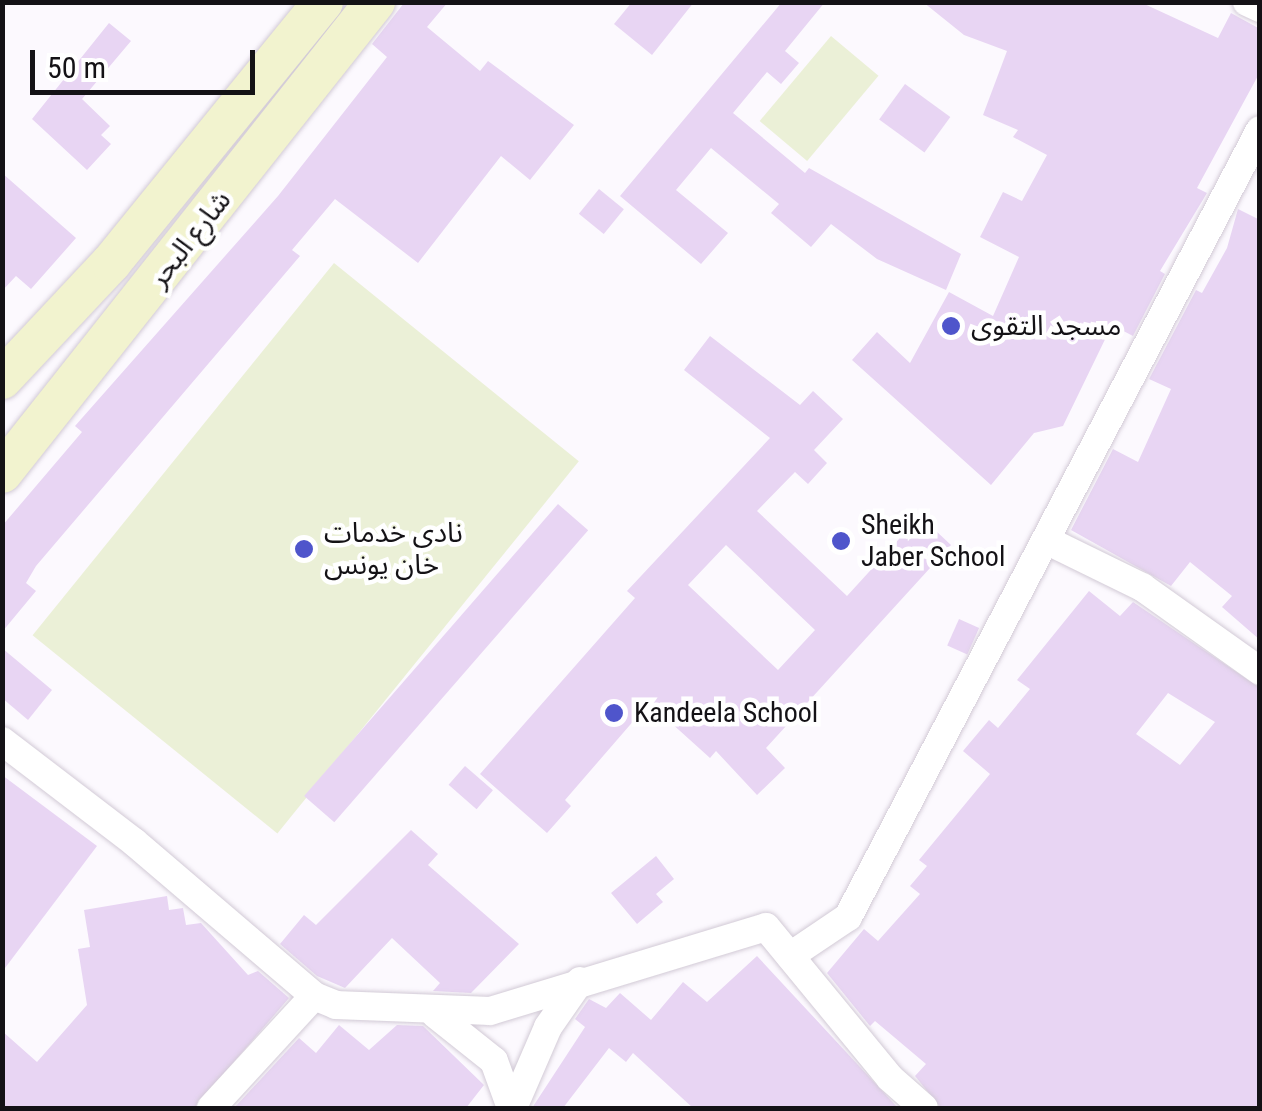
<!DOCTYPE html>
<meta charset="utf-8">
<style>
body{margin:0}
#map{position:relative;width:1262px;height:1111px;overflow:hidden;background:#fcf9fe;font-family:"Roboto Condensed","Noto Sans Arabic",sans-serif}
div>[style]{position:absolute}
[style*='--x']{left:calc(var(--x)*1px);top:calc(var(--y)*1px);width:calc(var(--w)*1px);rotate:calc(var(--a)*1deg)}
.green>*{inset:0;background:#ebf0d7;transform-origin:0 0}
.building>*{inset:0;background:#e8d5f3;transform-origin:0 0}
.roads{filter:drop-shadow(0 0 2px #d2cad6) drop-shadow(0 0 2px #d2cad6)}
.minor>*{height:28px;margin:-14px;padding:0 14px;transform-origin:14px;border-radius:14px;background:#fff}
.secondary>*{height:40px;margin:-20px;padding:0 20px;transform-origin:20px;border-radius:20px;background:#f2f3cf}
.dots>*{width:28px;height:28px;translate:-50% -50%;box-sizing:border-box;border:5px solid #fff;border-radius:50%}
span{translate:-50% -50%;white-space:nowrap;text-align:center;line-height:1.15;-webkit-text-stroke:9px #fff;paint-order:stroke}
.street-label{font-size:28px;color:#141216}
.poi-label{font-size:28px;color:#141216}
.left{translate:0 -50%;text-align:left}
.frame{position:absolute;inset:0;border:5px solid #141216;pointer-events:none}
.scale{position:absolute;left:30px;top:50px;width:225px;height:45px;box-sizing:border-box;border:5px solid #141216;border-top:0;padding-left:12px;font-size:30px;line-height:35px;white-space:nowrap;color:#141216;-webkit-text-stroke:8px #fff;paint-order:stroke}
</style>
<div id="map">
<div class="green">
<div style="left:831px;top:36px;width:62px;height:111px;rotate:40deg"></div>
<div style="left:334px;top:263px;width:315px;height:479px;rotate:39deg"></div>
</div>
<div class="building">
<div style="clip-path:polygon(448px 2px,427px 27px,480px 71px,488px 61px,574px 125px,530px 180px,501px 156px,418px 263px,335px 199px,292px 250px,300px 256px,36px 566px,26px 583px,36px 591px,2px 632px,2px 526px,82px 432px,75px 426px,278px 196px,387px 57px,372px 44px,404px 3px)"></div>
<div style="clip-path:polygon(632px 2px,694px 2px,652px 55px,614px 24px)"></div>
<div style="clip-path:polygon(782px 2px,825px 2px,785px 51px,799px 63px,781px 84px,767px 72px,733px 113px,805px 173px,809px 168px,961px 254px,946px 290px,877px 259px,831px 224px,811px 247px,771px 213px,779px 204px,711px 148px,676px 190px,728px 233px,701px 264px,620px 196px)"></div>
<div style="clip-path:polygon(923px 2px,1140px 2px,1218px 38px,1231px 13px,1260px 29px,1260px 72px,1197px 188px,1207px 193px,1160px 271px,1165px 274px,1133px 336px,1112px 325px,1063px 426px,1034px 433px,991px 485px,852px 360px,877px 332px,910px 363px,949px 292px,993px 316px,1019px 257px,980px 237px,1003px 192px,1022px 201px,1047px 155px,1013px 137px,1018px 130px,983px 115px,1007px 51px,964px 35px)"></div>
<div style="clip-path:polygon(109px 23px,131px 41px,82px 99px,110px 126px,101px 135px,111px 144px,87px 170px,32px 119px)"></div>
<div style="left:905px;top:84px;width:56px;height:44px;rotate:36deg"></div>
<div style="clip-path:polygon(2px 173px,76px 238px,31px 289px,16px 276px,2px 291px)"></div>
<div style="left:599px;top:189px;width:32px;height:32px;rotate:39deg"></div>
<div style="clip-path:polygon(1238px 209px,1260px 220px,1260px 640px,1222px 607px,1232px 596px,1190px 562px,1171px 586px,1071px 530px,1113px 449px,1138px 462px,1171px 389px,1149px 379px,1196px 290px,1202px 293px,1227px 248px)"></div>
<div style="clip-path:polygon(evenodd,710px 336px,800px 405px,813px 391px,843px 419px,814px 450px,827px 463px,808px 484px,795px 472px,757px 511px,847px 596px,920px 516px,951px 545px,766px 748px,785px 768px,757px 795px,716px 751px,710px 758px,649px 703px,565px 800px,571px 806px,547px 833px,480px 774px,635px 598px,627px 591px,770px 438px,684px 370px,710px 336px,726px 545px,815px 630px,778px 670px,688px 585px,726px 545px)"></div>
<div style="left:558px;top:504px;width:40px;height:387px;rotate:41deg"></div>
<div style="clip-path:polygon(evenodd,1089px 591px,1120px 616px,1133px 602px,1260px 688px,1260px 1108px,941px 1108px,915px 1076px,926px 1064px,875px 1021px,870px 1026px,827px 973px,864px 929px,878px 941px,920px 894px,910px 886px,927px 866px,919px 860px,990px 774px,963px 751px,989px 720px,998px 728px,1030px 689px,1017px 680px,1089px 591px,1168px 693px,1215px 722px,1180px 765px,1136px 734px,1168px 693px)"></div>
<div style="left:959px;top:619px;width:22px;height:29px;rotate:24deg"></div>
<div style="clip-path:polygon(2px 648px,52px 690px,28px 720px,2px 698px)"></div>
<div style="left:465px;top:766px;width:37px;height:25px;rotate:41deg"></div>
<div style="clip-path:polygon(2px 775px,97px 846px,2px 972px)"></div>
<div style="clip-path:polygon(411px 830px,438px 854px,428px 865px,519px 944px,471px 993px,433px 991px,440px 983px,392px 938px,345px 988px,317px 976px,280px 944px,304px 915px,316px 925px)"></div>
<div style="clip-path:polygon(656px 856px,674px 879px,656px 894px,663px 902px,637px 924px,611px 893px)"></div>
<div style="clip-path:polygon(167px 896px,169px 910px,183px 908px,186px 925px,201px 923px,248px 975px,258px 971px,289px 998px,194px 1108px,2px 1108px,2px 1031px,37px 1062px,87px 1005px,78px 949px,90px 947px,84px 910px)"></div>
<div style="clip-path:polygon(757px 956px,898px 1108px,693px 1108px,633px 1053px,626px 1062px,609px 1048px,563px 1108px,532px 1108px,585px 1027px,575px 1019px,589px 999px,606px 1008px,620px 993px,651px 1020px,683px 982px,707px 1002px)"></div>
<div style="clip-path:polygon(339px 1025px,369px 1050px,397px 1025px,423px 1026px,484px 1085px,466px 1108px,234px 1108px,299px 1038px,316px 1053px)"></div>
</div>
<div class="roads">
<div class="minor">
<div style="--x:1247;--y:2;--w:14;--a:25"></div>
<div style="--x:1048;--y:541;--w:105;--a:26.1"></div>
<div style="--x:1142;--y:587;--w:145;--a:35.4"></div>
<div style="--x:2;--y:741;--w:166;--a:37.4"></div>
<div style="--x:134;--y:842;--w:237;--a:40.5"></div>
<div style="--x:314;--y:996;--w:24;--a:22"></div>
<div style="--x:336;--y:1005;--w:154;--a:2.2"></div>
<div style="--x:490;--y:1011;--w:288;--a:-16.9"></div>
<div style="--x:766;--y:927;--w:195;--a:50.6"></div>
<div style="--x:890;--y:1078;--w:45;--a:41.4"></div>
<div style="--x:790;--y:956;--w:70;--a:-33.9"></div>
<div style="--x:848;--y:917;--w:888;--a:-62.37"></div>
<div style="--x:435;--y:1014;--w:75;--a:38.5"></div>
<div style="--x:494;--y:1061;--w:50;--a:70.1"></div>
<div style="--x:211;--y:1108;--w:152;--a:-47.4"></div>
<div style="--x:513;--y:1108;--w:88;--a:-66.6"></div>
<div style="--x:548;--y:1027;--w:56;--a:-55.2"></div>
</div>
<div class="secondary">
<div style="--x:2;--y:379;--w:159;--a:-46.8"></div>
<div style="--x:111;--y:263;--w:336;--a:-50.9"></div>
<div style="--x:2;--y:473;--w:601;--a:-51.62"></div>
</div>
</div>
<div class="dots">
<div style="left:951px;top:326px;background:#4f55cb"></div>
<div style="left:841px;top:541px;background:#4f55cb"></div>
<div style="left:304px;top:549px;background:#4f55cb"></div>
<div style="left:614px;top:713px;background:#4f55cb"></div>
</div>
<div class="street-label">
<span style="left:190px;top:239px;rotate:-52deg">شارع البحر</span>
</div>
<div class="poi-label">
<span class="left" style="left:971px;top:326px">مسجد التقوى</span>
<span class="left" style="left:861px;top:541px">Sheikh<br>Jaber School</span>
<span class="left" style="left:324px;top:549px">نادى خدمات<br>خان يونس</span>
<span class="left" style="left:634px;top:713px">Kandeela School</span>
</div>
<div class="frame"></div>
<div class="scale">50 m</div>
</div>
